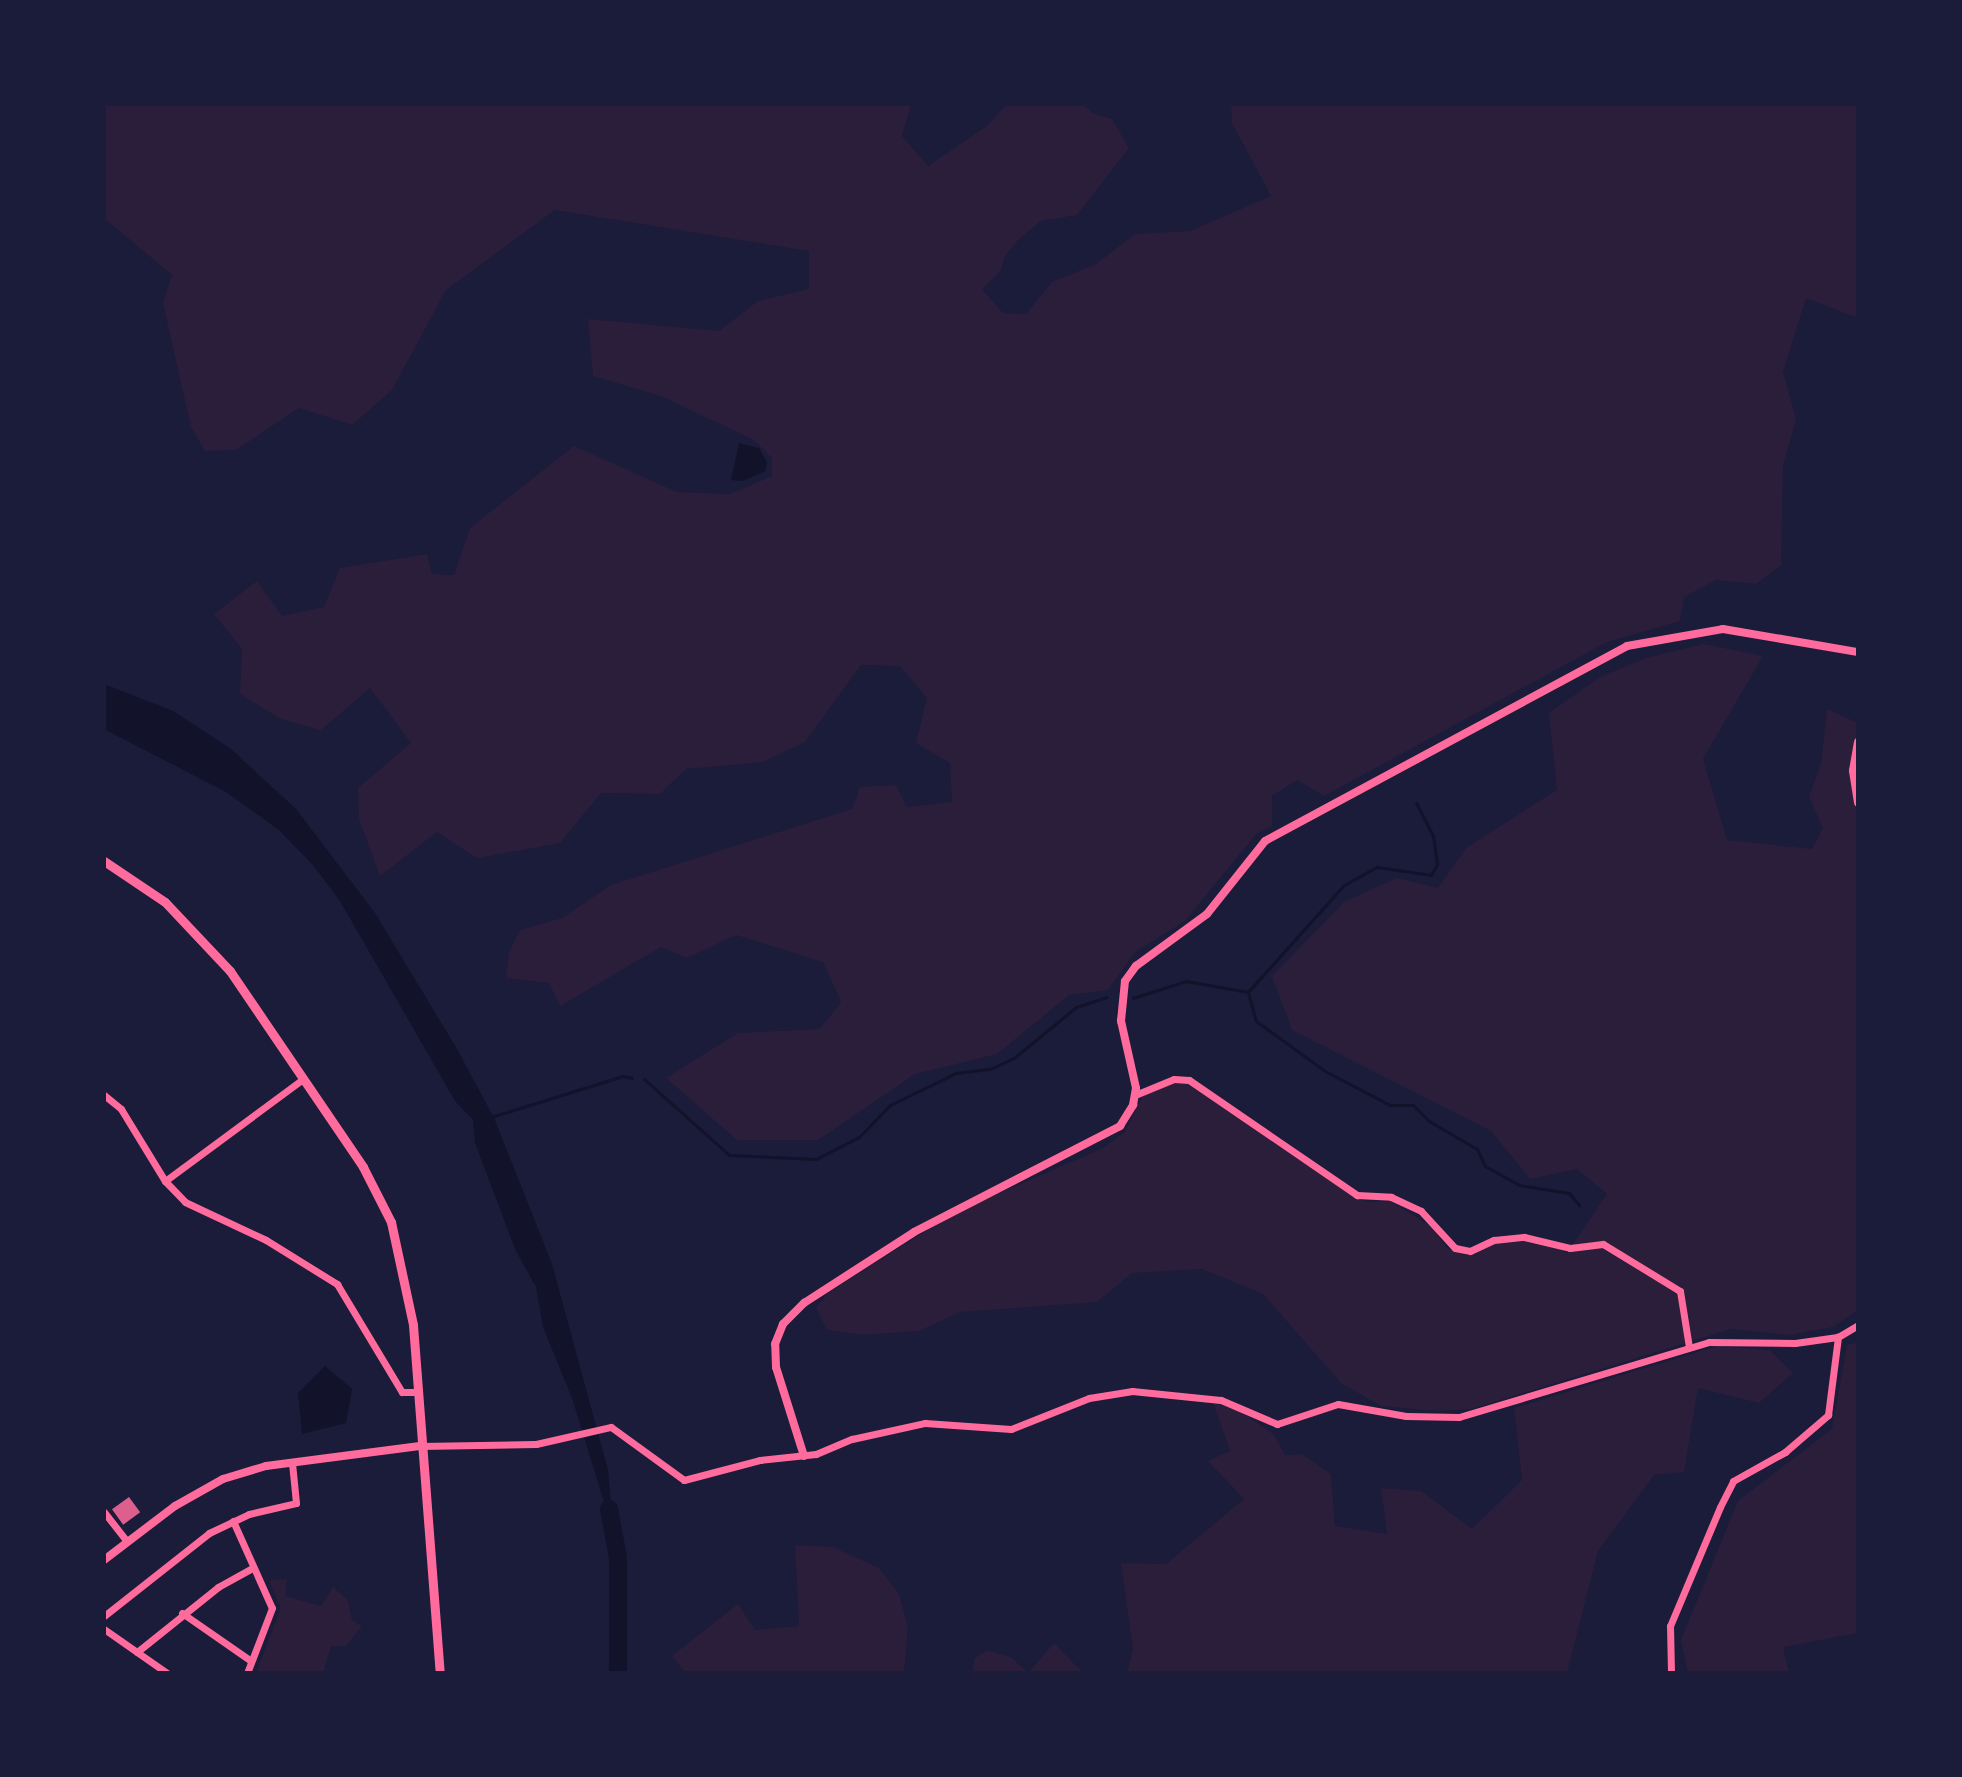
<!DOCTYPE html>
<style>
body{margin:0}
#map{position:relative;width:1962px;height:1777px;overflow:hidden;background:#1b1b3a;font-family:"IBM Plex Serif",serif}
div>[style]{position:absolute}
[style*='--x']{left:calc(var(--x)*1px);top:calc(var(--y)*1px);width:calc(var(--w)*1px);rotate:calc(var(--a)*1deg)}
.green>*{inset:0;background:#2a1e3b}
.water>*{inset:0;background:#12122b}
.stream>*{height:3px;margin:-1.5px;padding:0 1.5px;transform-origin:1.5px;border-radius:1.5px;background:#12122b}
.river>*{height:18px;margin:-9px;padding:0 9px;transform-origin:9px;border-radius:9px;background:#12122b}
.building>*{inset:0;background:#dd5f8e;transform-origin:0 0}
.minor>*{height:7px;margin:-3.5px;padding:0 3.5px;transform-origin:3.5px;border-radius:3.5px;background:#ff6b9d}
.tertiary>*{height:8px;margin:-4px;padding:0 4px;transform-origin:4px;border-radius:4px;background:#ff6b9d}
.secondary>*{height:9px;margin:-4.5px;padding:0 4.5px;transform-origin:4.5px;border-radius:4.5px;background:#ff6b9d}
span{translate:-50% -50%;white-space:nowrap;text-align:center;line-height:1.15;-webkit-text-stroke:7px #1b1b3a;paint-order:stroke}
.frame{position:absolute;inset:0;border:106px solid #1b1b3a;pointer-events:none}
</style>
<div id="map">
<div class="green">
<div style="clip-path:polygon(104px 104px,911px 104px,902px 136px,928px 166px,987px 126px,1007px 104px,1084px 104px,1092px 113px,1112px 119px,1129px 148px,1077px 215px,1041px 221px,1019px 239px,1005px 256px,1000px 272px,982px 289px,1003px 313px,1026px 314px,1052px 282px,1096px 264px,1135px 234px,1190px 231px,1271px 196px,1232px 123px,1231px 104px,1858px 104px,1858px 318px,1806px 298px,1783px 372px,1796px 419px,1783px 466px,1781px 565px,1756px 584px,1716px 580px,1684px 597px,1680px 621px,1607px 642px,1324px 796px,1297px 780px,1272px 796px,1272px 826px,1256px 834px,1185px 921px,1135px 952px,1108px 990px,1069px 995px,997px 1054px,915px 1074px,818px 1140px,737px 1140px,666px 1078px,738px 1033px,820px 1029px,841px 1002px,823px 962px,736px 935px,687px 958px,661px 947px,560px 1006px,549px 983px,506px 978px,509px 952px,520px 930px,562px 918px,611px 885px,852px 809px,860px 787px,896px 785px,907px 807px,952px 802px,950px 763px,916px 743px,927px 698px,900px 666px,861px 665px,805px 742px,763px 762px,686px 769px,660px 794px,601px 793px,560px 843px,477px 858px,437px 832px,380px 876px,359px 819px,358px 788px,411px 743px,370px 688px,321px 730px,281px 719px,240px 694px,242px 649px,214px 614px,257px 581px,282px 616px,324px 607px,340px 568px,427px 554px,432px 574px,454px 575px,470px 528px,574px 446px,677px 492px,730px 494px,772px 476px,772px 458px,754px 440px,661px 396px,593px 376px,588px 319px,719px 331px,758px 301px,809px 289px,809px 251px,555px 210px,446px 290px,392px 390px,352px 425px,299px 408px,236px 450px,205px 451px,191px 427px,163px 303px,172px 275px,104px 218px)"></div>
<div style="clip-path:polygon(1704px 644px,1763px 656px,1703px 759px,1727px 840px,1812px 849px,1823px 828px,1809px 797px,1821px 763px,1827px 709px,1858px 723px,1858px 1310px,1833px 1327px,1789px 1335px,1731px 1329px,1471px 1409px,1438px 1411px,1381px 1406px,1341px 1383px,1263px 1294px,1202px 1269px,1132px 1273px,1097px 1302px,960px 1312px,919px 1331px,863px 1335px,827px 1330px,816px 1308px,828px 1293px,956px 1212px,1103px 1148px,1125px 1132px,1143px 1095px,1172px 1082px,1187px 1083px,1353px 1196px,1367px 1202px,1390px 1201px,1432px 1227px,1447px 1248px,1469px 1255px,1494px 1244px,1538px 1240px,1567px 1253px,1607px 1194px,1577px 1169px,1530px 1179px,1491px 1131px,1292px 1030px,1272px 976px,1344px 902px,1397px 878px,1438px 888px,1466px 848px,1557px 790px,1549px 713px,1600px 677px,1646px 658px)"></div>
<div style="clip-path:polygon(1858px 1342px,1858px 1633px,1783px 1647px,1789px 1673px,1688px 1673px,1681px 1640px,1738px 1501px,1832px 1429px,1847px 1345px)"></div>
<div style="clip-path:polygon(1717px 1346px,1770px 1350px,1793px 1373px,1759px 1403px,1698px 1388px,1684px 1472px,1654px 1475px,1598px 1551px,1567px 1673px,1127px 1673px,1133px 1650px,1121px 1563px,1166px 1564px,1244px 1499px,1208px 1461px,1230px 1451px,1213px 1402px,1243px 1413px,1273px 1434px,1285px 1455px,1302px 1454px,1331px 1474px,1335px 1526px,1387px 1534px,1381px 1488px,1421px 1491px,1472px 1529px,1522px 1480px,1514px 1408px)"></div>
<div style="clip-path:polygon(795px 1545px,833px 1547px,879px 1568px,899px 1594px,908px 1628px,904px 1673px,685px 1673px,672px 1656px,738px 1604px,755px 1630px,799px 1626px)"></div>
<div style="clip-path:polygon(287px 1579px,285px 1596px,321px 1606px,333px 1587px,348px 1600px,352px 1620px,362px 1626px,346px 1646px,331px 1646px,323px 1673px,256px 1673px,281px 1608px,269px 1580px)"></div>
<div style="clip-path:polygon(1054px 1643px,1083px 1673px,973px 1673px,974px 1659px,987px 1650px,1012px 1658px,1028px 1673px)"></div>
</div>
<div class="water">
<div style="clip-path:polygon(739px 443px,759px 448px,767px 463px,765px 471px,743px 481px,731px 480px)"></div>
<div style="clip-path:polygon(104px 684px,173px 711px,231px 749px,296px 809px,375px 913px,457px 1049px,494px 1118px,552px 1264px,608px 1470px,613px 1531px,572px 1398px,543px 1327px,536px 1287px,516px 1251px,475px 1143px,473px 1120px,455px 1101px,340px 901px,313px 865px,279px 830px,226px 792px,104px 729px)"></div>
<div style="clip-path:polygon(325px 1366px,352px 1389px,346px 1423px,302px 1434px,298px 1393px)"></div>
</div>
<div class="stream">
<div style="--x:1248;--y:992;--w:144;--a:-48.1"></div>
<div style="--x:1344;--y:885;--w:38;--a:-29"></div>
<div style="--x:1377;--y:867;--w:55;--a:8.4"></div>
<div style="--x:1431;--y:875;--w:13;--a:-61"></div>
<div style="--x:1437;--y:864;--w:28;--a:-98"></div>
<div style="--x:1433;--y:836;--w:37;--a:-117"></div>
<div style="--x:1133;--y:998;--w:56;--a:-17.8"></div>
<div style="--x:1186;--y:981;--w:63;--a:10.1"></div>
<div style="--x:1248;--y:992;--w:30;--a:75"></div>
<div style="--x:1256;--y:1021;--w:85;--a:35.9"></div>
<div style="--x:1325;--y:1071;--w:73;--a:27.6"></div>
<div style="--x:1390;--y:1105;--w:23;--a:0"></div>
<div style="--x:1413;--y:1105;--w:23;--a:45"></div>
<div style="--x:1429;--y:1121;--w:56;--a:30.3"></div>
<div style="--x:1477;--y:1149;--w:19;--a:65"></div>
<div style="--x:1485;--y:1166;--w:39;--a:29"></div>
<div style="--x:1519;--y:1185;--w:51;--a:9.1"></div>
<div style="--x:1569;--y:1193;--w:16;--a:50"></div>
<div style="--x:644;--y:1079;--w:114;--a:41.8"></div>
<div style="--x:729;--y:1155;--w:87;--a:2.6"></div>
<div style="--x:816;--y:1159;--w:48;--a:-27.1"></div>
<div style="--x:859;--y:1137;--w:45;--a:-45.9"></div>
<div style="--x:890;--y:1105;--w:73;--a:-25.9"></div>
<div style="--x:956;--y:1073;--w:34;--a:-7"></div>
<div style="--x:990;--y:1069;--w:26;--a:-25"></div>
<div style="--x:1014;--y:1058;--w:80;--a:-39.4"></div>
<div style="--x:1076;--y:1007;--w:32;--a:-18"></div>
<div style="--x:491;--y:1117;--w:138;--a:-17.3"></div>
<div style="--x:623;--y:1076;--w:9;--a:13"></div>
</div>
<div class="river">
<div style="--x:609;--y:1509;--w:50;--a:79.6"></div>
<div style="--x:618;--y:1558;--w:115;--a:90"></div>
</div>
<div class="building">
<div style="left:129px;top:1497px;width:19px;height:21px;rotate:54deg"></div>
</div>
<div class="minor">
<div style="--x:104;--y:1095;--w:22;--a:39"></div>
<div style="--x:121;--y:1109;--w:84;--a:58.6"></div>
<div style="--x:165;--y:1181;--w:29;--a:46"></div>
<div style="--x:185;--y:1202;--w:89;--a:25.1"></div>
<div style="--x:266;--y:1240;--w:84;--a:31.8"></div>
<div style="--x:337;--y:1284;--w:126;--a:59"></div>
<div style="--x:402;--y:1392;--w:14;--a:0"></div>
<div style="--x:1135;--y:1095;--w:42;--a:-22.3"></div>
<div style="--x:1174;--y:1079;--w:15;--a:4"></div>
<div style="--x:1189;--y:1080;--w:204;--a:34.4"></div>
<div style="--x:1357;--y:1195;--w:34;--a:3"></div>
<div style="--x:1391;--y:1197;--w:33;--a:25"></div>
<div style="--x:1421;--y:1211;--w:50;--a:47.4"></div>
<div style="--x:1455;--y:1248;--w:15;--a:11"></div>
<div style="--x:1470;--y:1251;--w:26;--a:-25"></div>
<div style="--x:1494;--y:1240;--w:30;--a:-6"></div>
<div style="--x:1524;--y:1237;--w:47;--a:13.4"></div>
<div style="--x:1570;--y:1248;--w:33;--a:-7"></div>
<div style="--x:1603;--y:1244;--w:90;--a:31.4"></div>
<div style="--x:1680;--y:1291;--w:57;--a:80.9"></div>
<div style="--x:165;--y:1181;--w:172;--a:-36.5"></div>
<div style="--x:420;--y:1446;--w:116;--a:-1"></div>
<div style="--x:536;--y:1444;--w:77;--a:-12.8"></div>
<div style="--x:611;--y:1427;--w:90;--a:36"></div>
<div style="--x:684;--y:1480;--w:79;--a:-14.7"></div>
<div style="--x:760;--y:1460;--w:56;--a:-6.1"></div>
<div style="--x:816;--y:1454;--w:39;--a:-23"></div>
<div style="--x:852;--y:1439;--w:75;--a:-12.4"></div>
<div style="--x:925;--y:1423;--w:86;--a:4"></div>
<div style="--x:1011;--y:1429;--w:84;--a:-21.7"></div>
<div style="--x:1089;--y:1398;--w:44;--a:-9.2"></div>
<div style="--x:1132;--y:1391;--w:89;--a:5.8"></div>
<div style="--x:1221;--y:1400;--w:61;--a:23.2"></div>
<div style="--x:1277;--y:1424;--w:64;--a:-18.2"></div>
<div style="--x:1338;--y:1404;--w:69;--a:10"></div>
<div style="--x:1406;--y:1416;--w:53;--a:1.1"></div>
<div style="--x:1459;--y:1417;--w:261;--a:-16.7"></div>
<div style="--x:1709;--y:1342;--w:86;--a:0.7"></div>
<div style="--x:1795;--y:1343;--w:43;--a:-7.9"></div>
<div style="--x:1838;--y:1337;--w:23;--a:-31"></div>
<div style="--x:104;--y:1512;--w:37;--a:52"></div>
<div style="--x:233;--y:1521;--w:95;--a:65.9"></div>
<div style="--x:272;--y:1608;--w:70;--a:111"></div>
<div style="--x:182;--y:1613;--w:84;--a:34.8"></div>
<div style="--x:104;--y:1616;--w:134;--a:-38.3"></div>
<div style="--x:209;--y:1533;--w:44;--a:-25.4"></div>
<div style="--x:249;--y:1514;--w:48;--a:-13.2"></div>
<div style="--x:296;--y:1503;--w:40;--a:-95.7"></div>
<div style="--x:104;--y:1629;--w:77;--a:34.9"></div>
<div style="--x:137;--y:1652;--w:104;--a:-38.7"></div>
<div style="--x:218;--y:1587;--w:39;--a:-29"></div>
<div style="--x:1671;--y:1673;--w:47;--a:-91.2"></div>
<div style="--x:1670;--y:1626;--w:129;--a:-67.2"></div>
<div style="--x:1720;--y:1507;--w:29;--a:-63"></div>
<div style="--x:1733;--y:1481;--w:60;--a:-29.1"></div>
<div style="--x:1785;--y:1452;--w:57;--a:-40.7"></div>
<div style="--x:1828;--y:1415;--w:79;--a:-82.7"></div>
</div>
<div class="tertiary">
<div style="--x:1858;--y:742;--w:29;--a:100"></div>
<div style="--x:1853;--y:771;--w:32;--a:81"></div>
<div style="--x:804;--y:1456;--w:93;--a:-107.5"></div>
<div style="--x:776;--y:1367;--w:23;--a:-92"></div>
<div style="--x:775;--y:1344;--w:22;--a:-68"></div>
<div style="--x:783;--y:1324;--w:30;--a:-45"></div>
<div style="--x:804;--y:1303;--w:131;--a:-32.8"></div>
<div style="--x:914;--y:1232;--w:232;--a:-27.2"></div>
<div style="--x:1120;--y:1126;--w:25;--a:-58"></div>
<div style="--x:1133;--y:1105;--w:17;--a:-80"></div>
<div style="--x:1136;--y:1088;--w:69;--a:-102.6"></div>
<div style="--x:1121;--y:1021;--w:40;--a:-84.3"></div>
<div style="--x:1125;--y:981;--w:19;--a:-54"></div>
<div style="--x:1136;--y:966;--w:88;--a:-36.2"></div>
<div style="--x:1207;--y:914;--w:93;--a:-51.5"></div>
<div style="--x:1265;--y:841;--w:411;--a:-28.3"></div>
<div style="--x:1627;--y:646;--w:97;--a:-10"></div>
<div style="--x:1723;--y:629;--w:137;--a:9.7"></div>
<div style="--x:104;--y:1560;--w:89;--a:-37.3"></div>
<div style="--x:175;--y:1506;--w:55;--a:-29.4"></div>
<div style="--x:223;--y:1479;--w:45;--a:-16.8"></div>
<div style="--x:266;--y:1466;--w:155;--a:-7.4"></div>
</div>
<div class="secondary">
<div style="--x:104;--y:861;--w:73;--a:33.9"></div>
<div style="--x:165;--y:902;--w:95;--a:46.7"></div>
<div style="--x:230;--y:971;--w:237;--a:55.8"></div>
<div style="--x:363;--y:1167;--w:62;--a:63"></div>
<div style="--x:391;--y:1222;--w:105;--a:77.9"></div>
<div style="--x:413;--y:1325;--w:349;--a:85.6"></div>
</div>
<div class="frame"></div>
</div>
